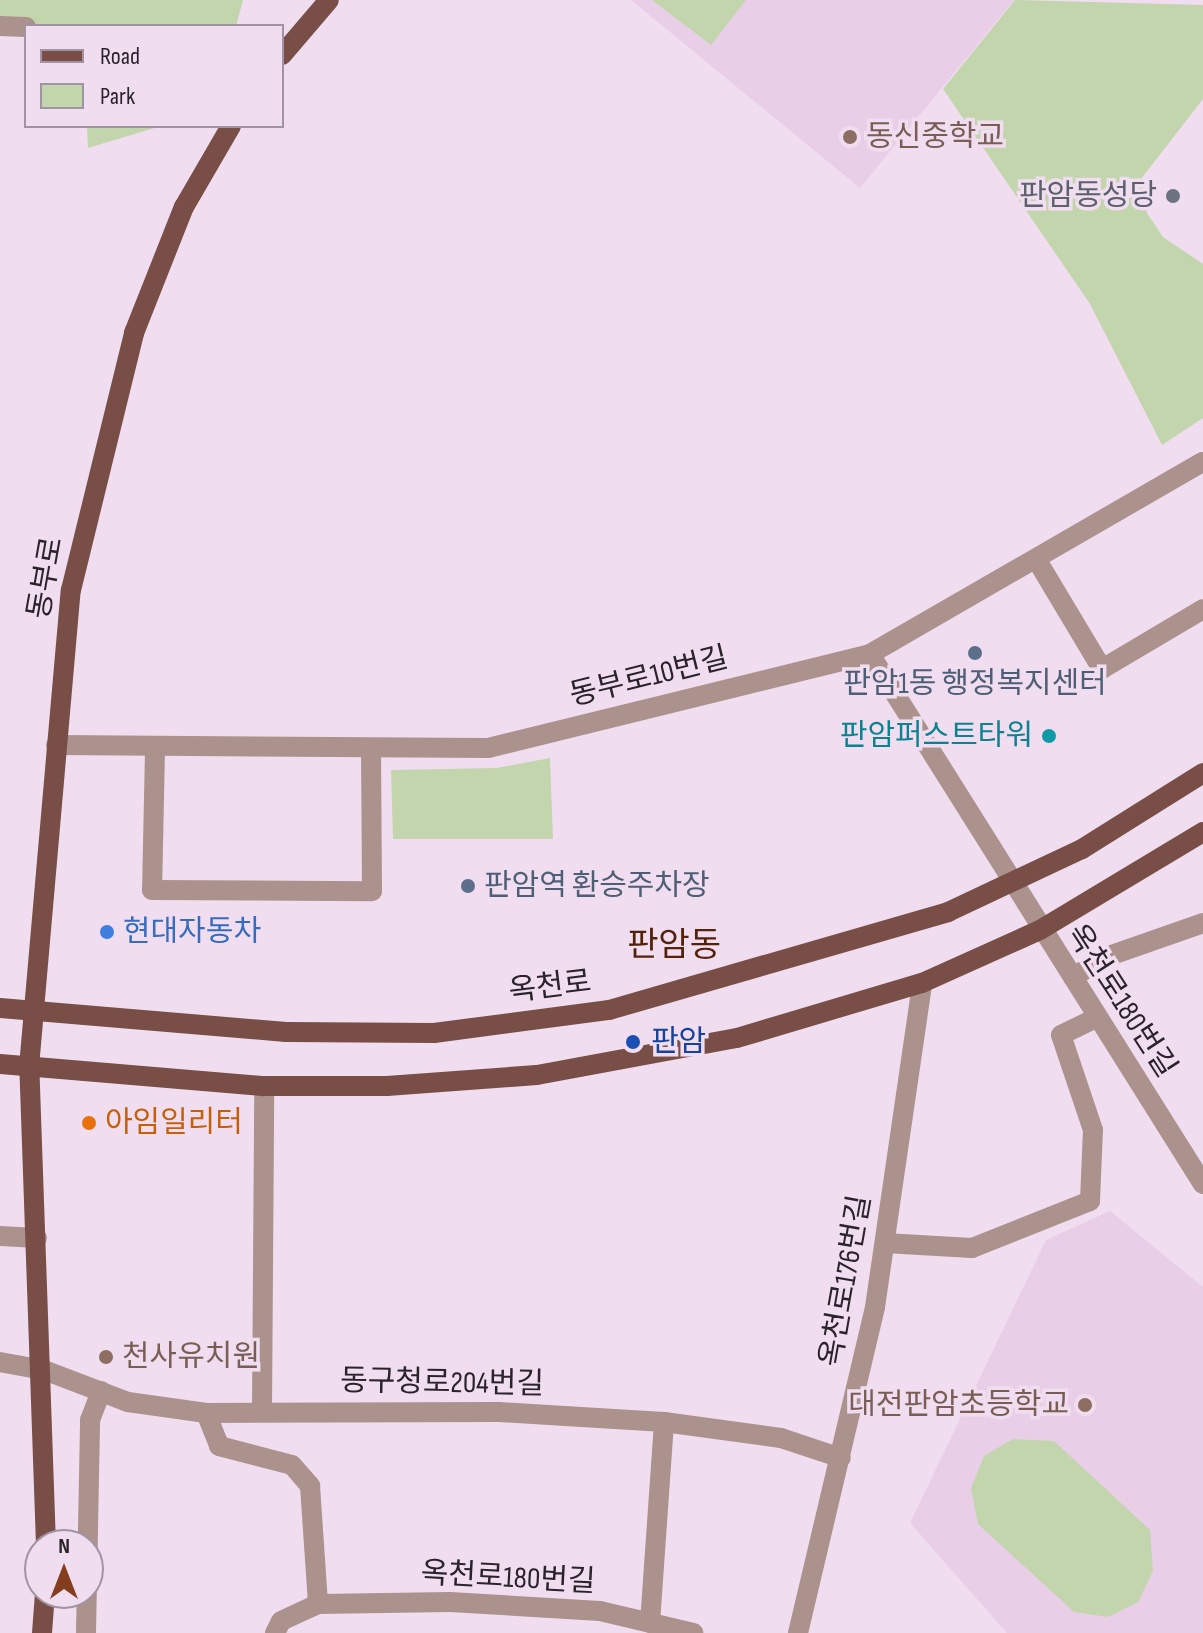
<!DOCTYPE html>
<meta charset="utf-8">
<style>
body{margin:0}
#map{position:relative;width:1203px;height:1633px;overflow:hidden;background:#f1ddf0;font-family:"Sofia Sans Condensed","Noto Sans KR",sans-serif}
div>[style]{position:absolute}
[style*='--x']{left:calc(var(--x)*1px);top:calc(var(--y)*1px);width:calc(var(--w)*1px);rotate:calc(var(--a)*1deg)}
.built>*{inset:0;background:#e8cfe7}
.green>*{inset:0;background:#c3d5ad}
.minor>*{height:20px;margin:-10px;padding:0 10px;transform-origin:10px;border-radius:10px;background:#ab928d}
.major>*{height:20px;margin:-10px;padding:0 10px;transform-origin:10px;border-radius:10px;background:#784e46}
.dots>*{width:22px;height:22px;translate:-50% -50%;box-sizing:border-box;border:4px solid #f1ddf0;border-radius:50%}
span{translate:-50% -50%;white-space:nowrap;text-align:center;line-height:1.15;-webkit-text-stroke:7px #f1ddf0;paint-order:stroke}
.education-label{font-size:30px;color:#785e54}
.left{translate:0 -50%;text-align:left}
.right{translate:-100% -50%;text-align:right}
.worship-label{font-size:30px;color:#5b616d}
.street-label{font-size:30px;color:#2a232a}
.service-label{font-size:30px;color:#4e5e75}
.culture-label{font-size:30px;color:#0d838f}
.shop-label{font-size:30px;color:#366cbe}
.transit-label{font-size:30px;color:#164399}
.food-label{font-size:30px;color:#c56008}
.quarter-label{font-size:34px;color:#53220b}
.legend{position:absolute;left:24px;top:24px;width:260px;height:104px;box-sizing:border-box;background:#f1ddf0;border:2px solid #a193a1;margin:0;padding:10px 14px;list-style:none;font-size:24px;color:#2a232a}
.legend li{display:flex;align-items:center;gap:16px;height:40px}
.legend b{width:40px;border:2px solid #a193a1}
.north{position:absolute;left:24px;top:1529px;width:80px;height:80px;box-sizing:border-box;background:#f1ddf0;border:2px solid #a193a1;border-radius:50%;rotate:0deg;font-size:22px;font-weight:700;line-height:32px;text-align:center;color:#2a232a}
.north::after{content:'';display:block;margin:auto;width:28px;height:36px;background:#853e1d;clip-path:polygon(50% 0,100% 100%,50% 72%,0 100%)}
</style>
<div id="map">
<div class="built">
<div style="clip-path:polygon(631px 0,1014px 0,860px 188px)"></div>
<div style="clip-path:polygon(1110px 1211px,1203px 1287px,1203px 1633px,1007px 1633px,910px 1523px,1046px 1240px)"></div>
</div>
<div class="green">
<div style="clip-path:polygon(0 0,243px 0,236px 26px,26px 26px,26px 38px,0 28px)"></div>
<div style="clip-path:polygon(652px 0,746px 0,711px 45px)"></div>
<div style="clip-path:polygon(1015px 0,1203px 5px,1203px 99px,1141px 179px,1147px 213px,1163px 237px,1203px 264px,1203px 418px,1162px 445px,1090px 304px,943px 89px)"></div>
<div style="clip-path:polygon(87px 126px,161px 126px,88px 148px)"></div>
<div style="clip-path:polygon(550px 758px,553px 839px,393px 839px,391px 770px,497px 768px)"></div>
<div style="clip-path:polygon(1013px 1439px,1054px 1441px,1150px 1530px,1153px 1571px,1138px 1602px,1108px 1617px,1074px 1612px,978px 1524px,971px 1488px,984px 1456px)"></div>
</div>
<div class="minor">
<div style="--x:0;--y:26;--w:26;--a:2"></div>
<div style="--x:1038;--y:562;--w:125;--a:59.1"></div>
<div style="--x:1102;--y:669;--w:117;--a:-30.7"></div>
<div style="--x:870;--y:654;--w:626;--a:57.86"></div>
<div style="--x:56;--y:745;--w:432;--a:0.4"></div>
<div style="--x:488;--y:748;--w:393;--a:-13.8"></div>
<div style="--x:870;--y:654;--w:384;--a:-30"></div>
<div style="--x:155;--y:750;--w:140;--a:91.2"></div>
<div style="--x:152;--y:890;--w:220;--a:0.3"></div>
<div style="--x:372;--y:891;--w:141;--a:-90.4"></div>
<div style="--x:1073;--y:977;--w:39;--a:-31"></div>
<div style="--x:1106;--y:957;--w:103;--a:-19.3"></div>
<div style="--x:0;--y:1236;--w:37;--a:3"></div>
<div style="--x:885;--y:1243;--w:87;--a:3.3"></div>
<div style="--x:972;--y:1248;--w:127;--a:-21.7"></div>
<div style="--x:1090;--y:1201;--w:71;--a:-87.6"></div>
<div style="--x:1093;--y:1130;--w:100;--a:-108.6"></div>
<div style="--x:1061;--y:1035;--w:41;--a:-25.9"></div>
<div style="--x:0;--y:1362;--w:45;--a:10.3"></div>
<div style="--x:44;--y:1370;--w:90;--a:20.9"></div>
<div style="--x:128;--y:1402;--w:79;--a:8"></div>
<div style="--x:206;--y:1413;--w:293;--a:-0.2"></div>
<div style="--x:499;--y:1412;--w:165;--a:3.5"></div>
<div style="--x:664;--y:1422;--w:118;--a:7.8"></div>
<div style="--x:781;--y:1438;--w:63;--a:18.4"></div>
<div style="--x:262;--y:1411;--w:325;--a:-89.6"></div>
<div style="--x:206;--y:1413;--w:35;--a:68"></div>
<div style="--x:219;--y:1446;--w:75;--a:14.6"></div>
<div style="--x:292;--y:1465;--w:28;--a:49"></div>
<div style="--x:310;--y:1486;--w:118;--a:86.1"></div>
<div style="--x:650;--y:1623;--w:201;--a:-86"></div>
<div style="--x:86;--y:1633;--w:213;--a:-88.9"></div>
<div style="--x:90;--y:1420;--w:31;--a:-69"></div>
<div style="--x:275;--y:1633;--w:13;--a:-63"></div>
<div style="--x:281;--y:1621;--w:41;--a:-24.7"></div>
<div style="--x:318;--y:1604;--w:132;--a:-0.9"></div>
<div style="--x:450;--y:1602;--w:150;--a:3.4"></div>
<div style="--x:600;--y:1611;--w:96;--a:13.3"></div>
<div style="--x:798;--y:1633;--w:335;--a:-76.7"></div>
<div style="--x:875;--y:1307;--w:327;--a:-81.7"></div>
</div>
<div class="major">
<div style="--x:282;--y:55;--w:72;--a:-49.5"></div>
<div style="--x:0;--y:1008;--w:287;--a:4.8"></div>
<div style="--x:286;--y:1032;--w:148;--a:0.4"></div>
<div style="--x:434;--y:1033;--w:177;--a:-7.5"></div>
<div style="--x:609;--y:1010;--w:353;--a:-16.1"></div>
<div style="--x:948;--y:912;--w:148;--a:-25.2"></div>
<div style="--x:1082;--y:849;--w:143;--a:-32.1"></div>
<div style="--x:0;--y:1064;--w:265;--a:4.8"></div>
<div style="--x:264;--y:1086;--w:123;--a:0"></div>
<div style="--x:387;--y:1086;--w:150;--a:-4.2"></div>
<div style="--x:537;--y:1075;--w:203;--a:-10.5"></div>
<div style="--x:737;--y:1038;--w:193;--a:-16.6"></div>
<div style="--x:922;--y:983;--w:129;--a:-24.2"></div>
<div style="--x:1040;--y:930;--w:190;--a:-31"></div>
<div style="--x:46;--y:1545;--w:478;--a:-92"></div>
<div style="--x:29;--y:1067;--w:479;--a:-85"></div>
<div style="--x:71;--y:590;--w:265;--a:-76.2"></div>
<div style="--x:134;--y:333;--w:136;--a:-68.4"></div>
<div style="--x:184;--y:207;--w:94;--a:-59.9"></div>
<div style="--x:42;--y:1633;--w:40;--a:-85.7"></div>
</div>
<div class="dots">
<div style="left:850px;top:137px;background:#8d6e63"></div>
<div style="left:1173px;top:196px;background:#6b7280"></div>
<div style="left:975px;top:653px;background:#5c6f8a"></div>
<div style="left:1049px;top:736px;background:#0f9aa8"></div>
<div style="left:468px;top:886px;background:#5c6f8a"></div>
<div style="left:107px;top:932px;background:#3f7fe0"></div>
<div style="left:633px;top:1042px;background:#1a4fb4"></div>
<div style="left:89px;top:1123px;background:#e8710a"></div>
<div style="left:106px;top:1357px;background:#8d6e63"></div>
<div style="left:1085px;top:1405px;background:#8d6e63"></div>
</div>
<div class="education-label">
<span class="left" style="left:866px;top:137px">동신중학교</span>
<span class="left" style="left:122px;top:1357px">천사유치원</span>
<span class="right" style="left:1069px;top:1405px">대전판암초등학교</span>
</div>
<div class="worship-label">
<span class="right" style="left:1157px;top:196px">판암동성당</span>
</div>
<div class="street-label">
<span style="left:46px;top:578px;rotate:-80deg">동부로</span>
<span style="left:649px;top:677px;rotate:-14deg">동부로10번길</span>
<span style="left:550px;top:987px;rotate:-7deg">옥천로</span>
<span style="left:1121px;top:1001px;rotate:57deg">옥천로180번길</span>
<span style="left:846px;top:1281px;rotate:-80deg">옥천로176번길</span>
<span style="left:442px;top:1383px;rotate:1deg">동구청로204번길</span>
<span style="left:508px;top:1578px;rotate:3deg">옥천로180번길</span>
</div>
<div class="service-label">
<span style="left:975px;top:684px">판암1동 행정복지센터</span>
<span class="left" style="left:484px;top:886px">판암역 환승주차장</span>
</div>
<div class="culture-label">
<span class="right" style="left:1033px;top:736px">판암퍼스트타워</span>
</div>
<div class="shop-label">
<span class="left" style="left:123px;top:932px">현대자동차</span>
</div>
<div class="transit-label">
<span class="left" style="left:651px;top:1042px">판암</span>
</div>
<div class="food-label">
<span class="left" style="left:105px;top:1123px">아임일리터</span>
</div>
<div class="quarter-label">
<span style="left:674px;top:946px">판암동</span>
</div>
<ul class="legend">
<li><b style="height:10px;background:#784e46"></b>Road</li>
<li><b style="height:22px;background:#c3d5ad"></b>Park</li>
</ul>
<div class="north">N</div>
</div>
